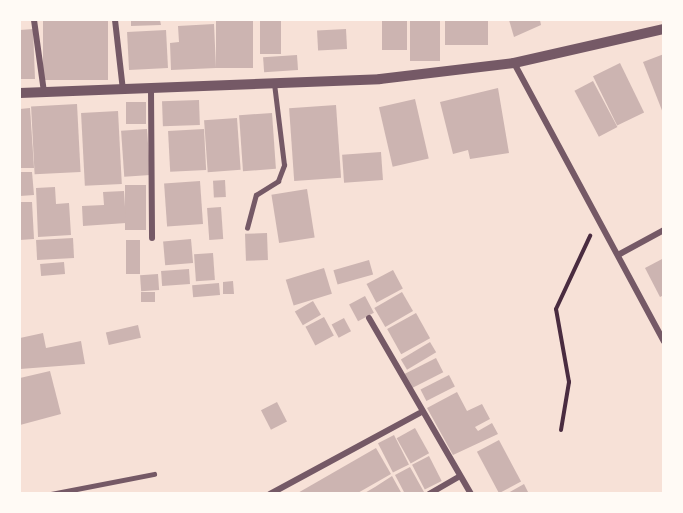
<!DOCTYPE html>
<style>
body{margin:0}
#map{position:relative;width:683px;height:513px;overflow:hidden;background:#f7e1d7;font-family:Cabin,sans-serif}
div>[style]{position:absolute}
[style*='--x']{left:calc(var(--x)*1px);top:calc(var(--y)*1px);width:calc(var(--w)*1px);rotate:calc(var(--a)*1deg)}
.building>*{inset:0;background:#ccb4b1;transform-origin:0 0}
.path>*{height:4px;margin:-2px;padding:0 2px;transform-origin:2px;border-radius:2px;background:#4a2c40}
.service>*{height:4.5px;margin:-2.25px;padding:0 2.25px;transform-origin:2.25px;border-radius:2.25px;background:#755966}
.minor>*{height:6px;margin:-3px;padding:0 3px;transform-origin:3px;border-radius:3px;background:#755966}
.tertiary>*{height:10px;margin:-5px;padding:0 5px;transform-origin:5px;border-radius:5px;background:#755966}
span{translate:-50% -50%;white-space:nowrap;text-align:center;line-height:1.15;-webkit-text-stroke:4.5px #fffaf5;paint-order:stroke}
.frame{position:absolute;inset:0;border:21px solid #fffaf5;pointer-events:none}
</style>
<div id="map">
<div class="building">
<div style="left:43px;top:20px;width:65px;height:60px"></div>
<div style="clip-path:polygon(131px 20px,160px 20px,161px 25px,131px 26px)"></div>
<div style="left:216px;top:20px;width:37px;height:48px"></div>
<div style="left:260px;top:20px;width:21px;height:34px"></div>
<div style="left:382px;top:20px;width:25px;height:30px"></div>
<div style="left:410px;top:20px;width:30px;height:41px"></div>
<div style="left:445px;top:20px;width:43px;height:25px"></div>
<div style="clip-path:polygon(509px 20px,540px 20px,541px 25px,514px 37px)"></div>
<div style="clip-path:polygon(214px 24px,216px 68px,171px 70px,170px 43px,179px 42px,178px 26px)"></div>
<div style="clip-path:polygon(33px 29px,35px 79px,20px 79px,20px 30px)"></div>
<div style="left:346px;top:29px;width:20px;height:29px;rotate:87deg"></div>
<div style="left:166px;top:30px;width:38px;height:39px;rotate:87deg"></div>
<div style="clip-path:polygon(664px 54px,664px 113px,663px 113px,643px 62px)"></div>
<div style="left:297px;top:55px;width:15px;height:34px;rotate:86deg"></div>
<div style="left:620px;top:63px;width:55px;height:30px;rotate:64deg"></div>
<div style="left:593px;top:81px;width:52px;height:21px;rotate:62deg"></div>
<div style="clip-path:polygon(498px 88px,509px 153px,470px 159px,468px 150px,453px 154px,440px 102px)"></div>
<div style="left:415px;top:99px;width:61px;height:37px;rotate:77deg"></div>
<div style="left:199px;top:100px;width:25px;height:37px;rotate:88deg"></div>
<div style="left:126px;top:102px;width:20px;height:22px"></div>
<div style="left:77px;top:104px;width:68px;height:46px;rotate:87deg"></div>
<div style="left:336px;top:105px;width:73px;height:47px;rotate:86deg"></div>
<div style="clip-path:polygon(30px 108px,34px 168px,20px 168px,20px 109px)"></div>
<div style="left:118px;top:111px;width:73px;height:37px;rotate:87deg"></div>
<div style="left:272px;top:113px;width:56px;height:33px;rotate:86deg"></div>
<div style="left:237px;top:118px;width:52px;height:33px;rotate:86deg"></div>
<div style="left:147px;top:129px;width:46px;height:26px;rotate:86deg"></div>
<div style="left:204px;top:129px;width:41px;height:36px;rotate:87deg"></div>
<div style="left:381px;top:152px;width:28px;height:39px;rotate:86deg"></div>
<div style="clip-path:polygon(20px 172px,32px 172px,34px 195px,20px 196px)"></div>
<div style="left:225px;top:180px;width:17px;height:12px;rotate:87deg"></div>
<div style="left:200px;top:181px;width:43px;height:36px;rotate:86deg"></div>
<div style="left:125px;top:185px;width:21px;height:45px"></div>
<div style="clip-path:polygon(55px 187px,56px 204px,69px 203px,71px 235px,38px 237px,36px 188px)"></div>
<div style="left:307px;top:189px;width:49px;height:36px;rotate:81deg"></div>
<div style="clip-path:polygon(124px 191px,126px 223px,83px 226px,82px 206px,104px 205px,103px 192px)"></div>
<div style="clip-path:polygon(20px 202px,32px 202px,34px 239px,20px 240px)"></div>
<div style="left:221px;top:207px;width:32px;height:14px;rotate:86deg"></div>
<div style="left:267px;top:233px;width:27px;height:22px;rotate:88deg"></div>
<div style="left:73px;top:238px;width:20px;height:37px;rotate:87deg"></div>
<div style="left:191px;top:239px;width:24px;height:28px;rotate:85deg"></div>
<div style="left:126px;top:240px;width:14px;height:34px"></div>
<div style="left:213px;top:253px;width:27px;height:19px;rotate:86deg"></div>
<div style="clip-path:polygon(664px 258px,664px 295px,660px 297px,645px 268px)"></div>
<div style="left:369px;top:260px;width:15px;height:37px;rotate:74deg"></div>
<div style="left:64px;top:262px;width:12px;height:24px;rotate:85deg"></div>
<div style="left:324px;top:268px;width:27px;height:40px;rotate:73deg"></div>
<div style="left:189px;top:269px;width:15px;height:28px;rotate:86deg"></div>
<div style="left:393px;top:270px;width:21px;height:30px;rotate:62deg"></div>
<div style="left:158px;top:274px;width:16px;height:18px;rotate:86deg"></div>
<div style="clip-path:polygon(233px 281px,234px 294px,223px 294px,223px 282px)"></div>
<div style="left:219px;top:283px;width:12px;height:27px;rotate:85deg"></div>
<div style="left:155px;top:292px;width:10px;height:14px;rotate:90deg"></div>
<div style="left:402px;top:292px;width:22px;height:32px;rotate:60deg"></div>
<div style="left:365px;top:296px;width:19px;height:18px;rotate:62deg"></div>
<div style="left:313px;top:301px;width:16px;height:21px;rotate:60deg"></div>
<div style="left:416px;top:313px;width:29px;height:33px;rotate:61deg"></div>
<div style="left:324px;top:317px;width:21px;height:21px;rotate:62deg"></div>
<div style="left:344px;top:318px;width:15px;height:14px;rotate:62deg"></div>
<div style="left:138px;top:325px;width:13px;height:33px;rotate:77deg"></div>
<div style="clip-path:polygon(43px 333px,46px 348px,81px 341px,85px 364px,20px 369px,20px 338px)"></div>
<div style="left:430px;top:342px;width:12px;height:34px;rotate:59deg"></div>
<div style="left:436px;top:358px;width:16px;height:36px;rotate:63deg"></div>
<div style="clip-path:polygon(50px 371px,61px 414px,20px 425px,20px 378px)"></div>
<div style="left:449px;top:375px;width:13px;height:32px;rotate:63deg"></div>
<div style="clip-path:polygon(457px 392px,467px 411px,482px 404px,490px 419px,475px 427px,478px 431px,492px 423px,498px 434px,453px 455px,427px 408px)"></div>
<div style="left:277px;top:402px;width:22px;height:18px;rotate:63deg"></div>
<div style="left:415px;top:428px;width:29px;height:21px;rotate:61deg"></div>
<div style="left:394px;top:435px;width:33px;height:18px;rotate:63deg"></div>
<div style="left:499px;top:440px;width:47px;height:25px;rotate:62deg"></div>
<div style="clip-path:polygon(376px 448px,391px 474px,356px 494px,296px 494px)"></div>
<div style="left:429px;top:456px;width:28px;height:19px;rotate:63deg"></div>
<div style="clip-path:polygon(410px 467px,424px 492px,420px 494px,405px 494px,395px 475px)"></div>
<div style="clip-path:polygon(392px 476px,402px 494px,363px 494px,375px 487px)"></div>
<div style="clip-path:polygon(524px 484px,529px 494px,506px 494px)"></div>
</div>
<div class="path">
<div style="--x:561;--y:430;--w:49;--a:-80.5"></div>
<div style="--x:569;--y:382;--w:74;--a:-100.1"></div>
<div style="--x:556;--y:309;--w:81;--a:-65"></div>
</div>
<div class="service">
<div style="--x:247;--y:228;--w:34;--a:-75"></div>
<div style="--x:256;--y:195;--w:26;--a:-32"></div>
<div style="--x:278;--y:181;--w:17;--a:-69"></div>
<div style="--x:284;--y:165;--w:82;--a:-97"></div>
<div style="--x:51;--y:494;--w:105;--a:-11"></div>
</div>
<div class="minor">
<div style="--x:34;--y:20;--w:73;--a:82.1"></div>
<div style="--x:115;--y:20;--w:70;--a:83.5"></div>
<div style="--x:514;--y:63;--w:316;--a:61.7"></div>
<div style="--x:151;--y:90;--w:148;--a:89.6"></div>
<div style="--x:618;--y:255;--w:52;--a:-28.5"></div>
<div style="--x:369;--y:318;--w:203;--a:59.9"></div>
<div style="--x:270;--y:494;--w:170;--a:-28.4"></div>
<div style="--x:429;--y:494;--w:34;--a:-30"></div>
</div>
<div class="tertiary">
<div style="--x:20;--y:93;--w:360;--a:-2.2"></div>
<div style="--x:380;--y:79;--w:135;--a:-6.8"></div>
<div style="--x:514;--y:63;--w:154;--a:-12.8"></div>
</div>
<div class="frame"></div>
</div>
